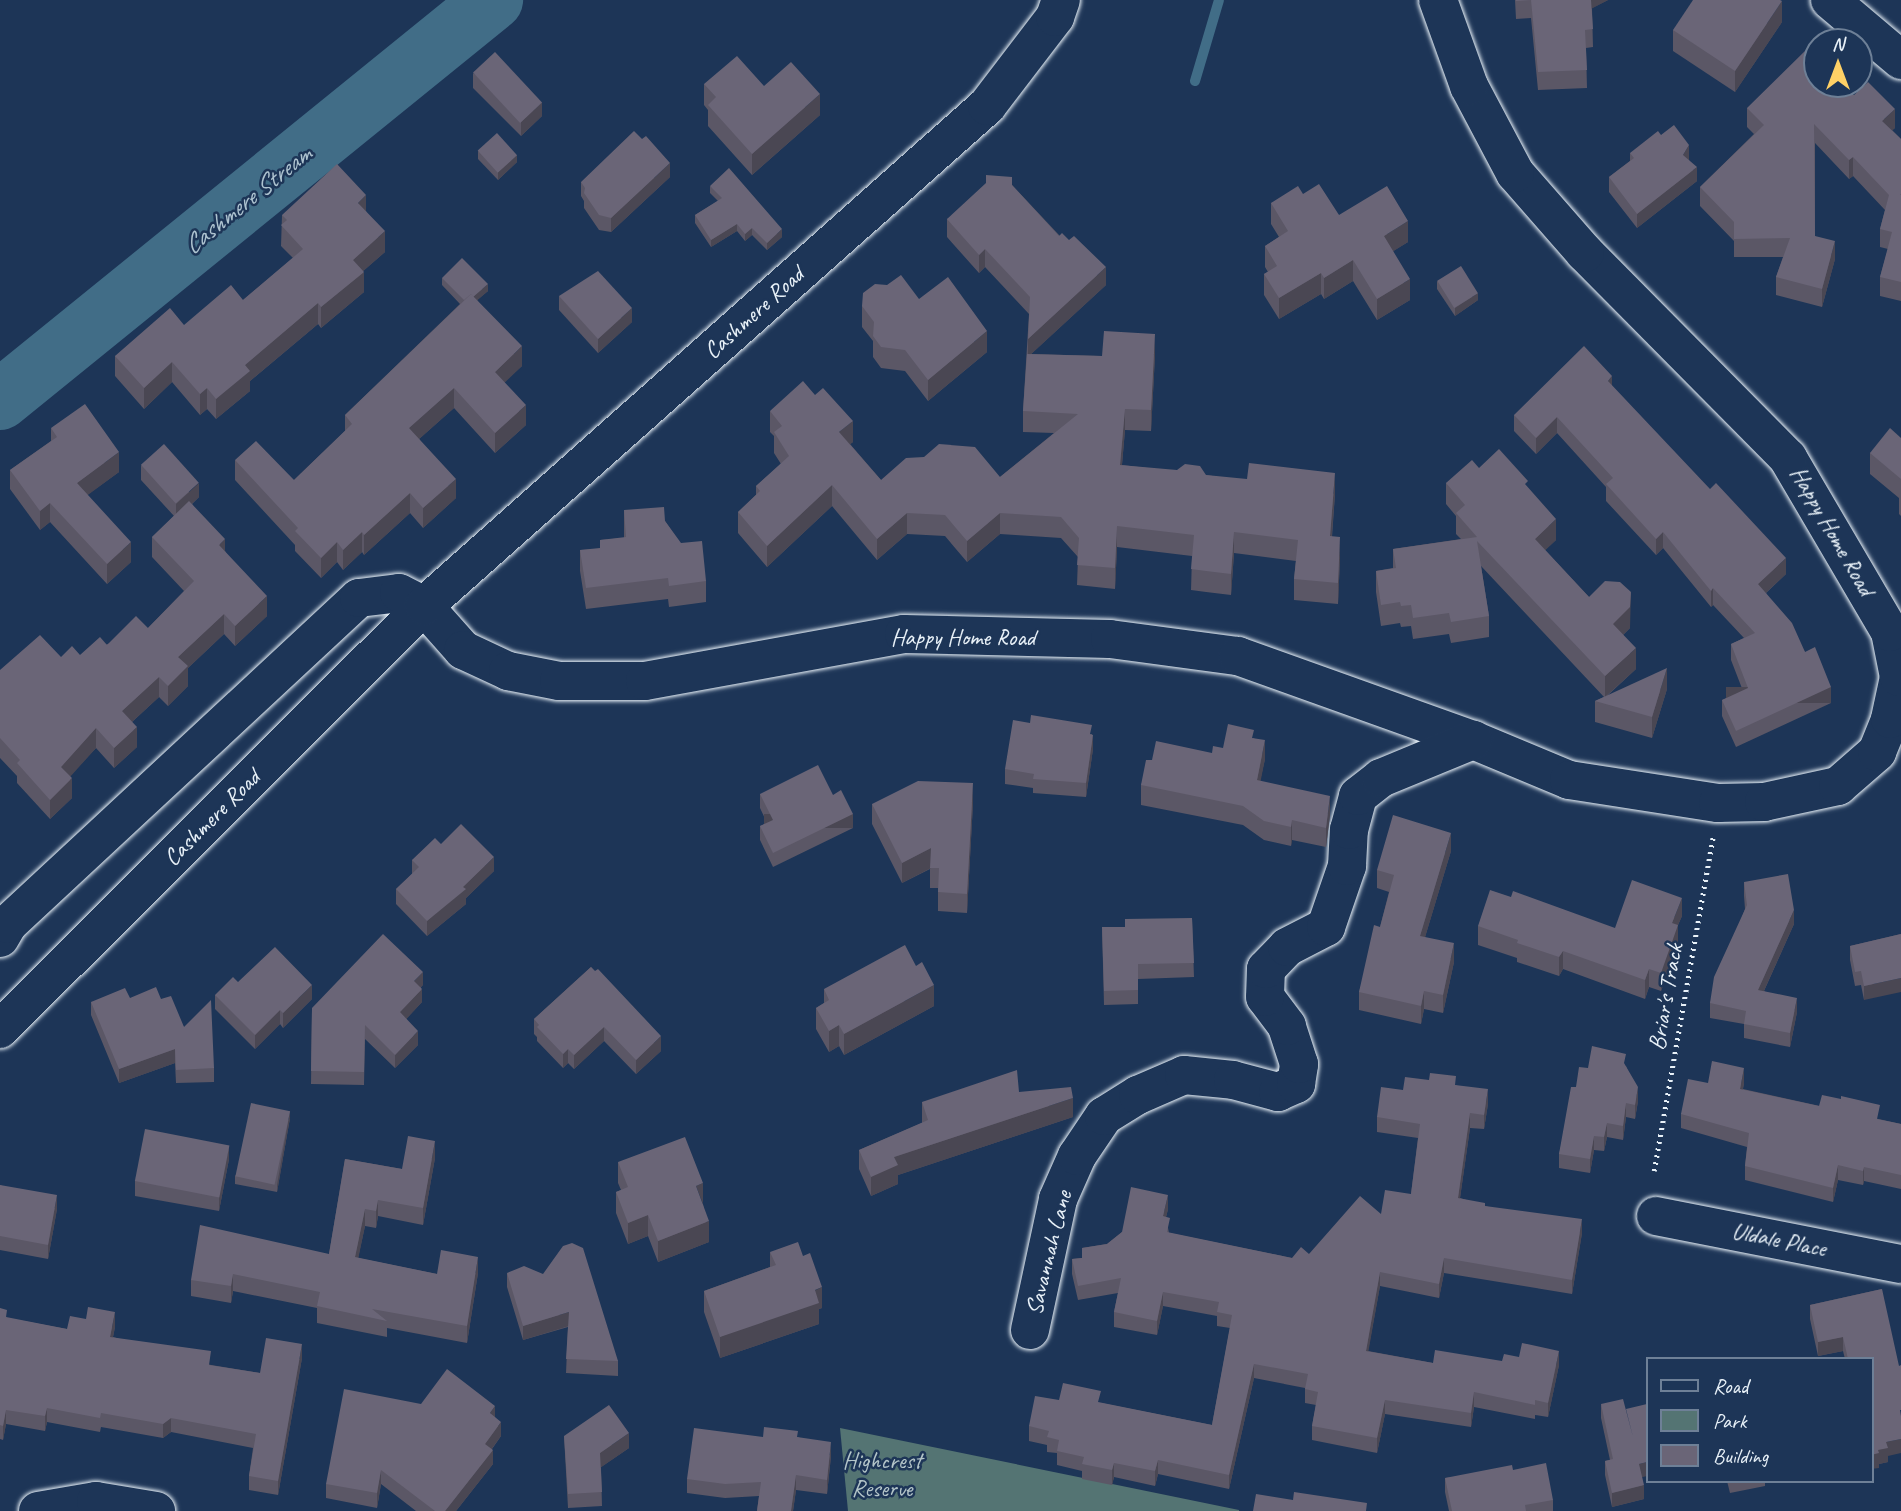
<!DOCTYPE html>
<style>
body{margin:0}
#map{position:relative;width:1901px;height:1511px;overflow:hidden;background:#1d3557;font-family:Caveat,sans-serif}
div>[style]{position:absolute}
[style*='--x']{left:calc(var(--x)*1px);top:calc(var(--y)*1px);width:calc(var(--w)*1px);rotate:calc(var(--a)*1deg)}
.green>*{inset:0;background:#547473}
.stream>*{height:10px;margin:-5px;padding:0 5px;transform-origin:5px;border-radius:5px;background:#416d87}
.river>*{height:60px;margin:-30px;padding:0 30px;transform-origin:30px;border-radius:30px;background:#416d87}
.path>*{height:4.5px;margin-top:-2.25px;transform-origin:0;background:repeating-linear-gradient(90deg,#e8f1f8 0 2px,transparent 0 7px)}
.roads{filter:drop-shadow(0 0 2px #e8f1f8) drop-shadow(0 0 2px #e8f1f8)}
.minor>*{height:38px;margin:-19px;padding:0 19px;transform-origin:19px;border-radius:19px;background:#1d3557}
.wall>*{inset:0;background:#5b5766}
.shaded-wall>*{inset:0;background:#4a4753;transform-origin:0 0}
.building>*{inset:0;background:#6a6577;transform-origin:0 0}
span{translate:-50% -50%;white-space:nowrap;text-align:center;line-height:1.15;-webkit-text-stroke:5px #1d3557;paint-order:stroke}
.street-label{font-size:24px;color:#e8f1f8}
.park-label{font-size:24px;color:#b4c5c9}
.water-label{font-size:26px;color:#aec3d0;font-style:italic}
.legend{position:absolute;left:1646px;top:1357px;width:228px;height:126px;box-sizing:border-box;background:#1d3557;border:2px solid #6e8097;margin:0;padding:9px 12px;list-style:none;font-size:21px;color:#e8f1f8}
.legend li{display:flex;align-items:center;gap:14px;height:35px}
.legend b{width:35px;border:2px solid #6e8097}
.north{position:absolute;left:1803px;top:28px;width:70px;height:70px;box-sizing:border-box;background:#1d3557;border:2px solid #6e8097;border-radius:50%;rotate:0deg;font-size:19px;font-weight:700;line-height:28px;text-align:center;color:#e8f1f8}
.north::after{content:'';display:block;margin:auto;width:24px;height:32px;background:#ffd166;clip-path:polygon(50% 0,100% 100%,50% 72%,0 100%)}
</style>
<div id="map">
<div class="green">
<div style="clip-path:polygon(840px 1428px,1239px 1510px,1239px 1511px,848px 1511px)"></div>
</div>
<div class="stream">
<div style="--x:1195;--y:81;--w:84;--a:-73.5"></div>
</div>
<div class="river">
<div style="--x:0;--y:400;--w:635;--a:-39.05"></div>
</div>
<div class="path">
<div style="--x:1654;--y:1171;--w:339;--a:-80"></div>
</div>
<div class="roads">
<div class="minor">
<div style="--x:1830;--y:0;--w:93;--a:40.2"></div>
<div style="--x:0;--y:938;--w:16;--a:-60"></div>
<div style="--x:8;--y:924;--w:479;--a:-42.9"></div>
<div style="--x:359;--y:598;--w:40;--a:-7.1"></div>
<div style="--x:399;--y:593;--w:28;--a:27"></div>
<div style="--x:424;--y:606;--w:59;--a:48.4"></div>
<div style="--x:463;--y:650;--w:50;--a:25"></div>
<div style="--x:508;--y:671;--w:52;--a:11.1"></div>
<div style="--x:559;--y:681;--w:86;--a:0"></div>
<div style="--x:645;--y:681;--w:263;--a:-10.3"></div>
<div style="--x:904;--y:634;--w:206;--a:1.4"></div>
<div style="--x:1110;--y:639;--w:129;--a:7.6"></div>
<div style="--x:1238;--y:656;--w:250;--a:19.7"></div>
<div style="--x:1473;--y:740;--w:104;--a:22.6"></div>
<div style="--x:1569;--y:780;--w:151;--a:8.8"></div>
<div style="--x:1718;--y:803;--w:46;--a:-1.2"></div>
<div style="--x:1764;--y:802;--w:76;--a:-12.2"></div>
<div style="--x:1838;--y:786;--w:52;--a:-41.1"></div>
<div style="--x:1877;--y:752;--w:35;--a:-68"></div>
<div style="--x:1890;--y:719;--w:43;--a:-77.9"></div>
<div style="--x:1899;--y:677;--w:46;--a:-101.3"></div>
<div style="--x:1890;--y:632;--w:202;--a:-120.4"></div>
<div style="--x:1788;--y:458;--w:289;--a:-134.7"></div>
<div style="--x:1585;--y:253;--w:106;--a:-131.2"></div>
<div style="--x:1515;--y:173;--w:98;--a:-117.9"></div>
<div style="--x:1469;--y:86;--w:91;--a:-109.8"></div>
<div style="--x:0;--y:1029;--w:599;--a:-44.93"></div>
<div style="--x:424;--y:606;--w:753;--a:-41.61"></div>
<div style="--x:987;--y:106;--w:112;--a:-52.6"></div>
<div style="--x:1055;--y:17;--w:18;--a:-71"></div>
<div style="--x:1656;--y:1216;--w:250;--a:11.1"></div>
<div style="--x:1030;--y:1330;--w:134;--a:-77.9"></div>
<div style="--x:1058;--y:1199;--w:47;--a:-66.2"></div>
<div style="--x:1077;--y:1156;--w:48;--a:-56"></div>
<div style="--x:1104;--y:1116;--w:40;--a:-32"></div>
<div style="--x:1138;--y:1095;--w:50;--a:-23.5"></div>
<div style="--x:1184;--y:1075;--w:49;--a:5.8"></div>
<div style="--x:1233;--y:1080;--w:47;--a:14.9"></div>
<div style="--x:1278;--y:1092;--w:20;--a:-24"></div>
<div style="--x:1296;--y:1084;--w:20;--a:-81"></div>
<div style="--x:1299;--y:1064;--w:40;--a:-108"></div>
<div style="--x:1287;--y:1026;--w:36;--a:-127"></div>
<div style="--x:1265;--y:997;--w:28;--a:-88"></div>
<div style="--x:1266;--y:969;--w:30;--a:-46"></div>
<div style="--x:1287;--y:947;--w:44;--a:-27.1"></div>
<div style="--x:1326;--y:927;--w:65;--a:-71"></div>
<div style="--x:1347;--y:866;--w:36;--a:-87"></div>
<div style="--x:1349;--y:830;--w:35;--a:-75"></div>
<div style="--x:1358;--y:796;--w:29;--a:-38"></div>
<div style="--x:1381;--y:778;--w:100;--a:-22.4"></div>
<div style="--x:38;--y:1511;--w:59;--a:-9.8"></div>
<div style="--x:96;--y:1501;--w:61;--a:9.5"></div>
</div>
</div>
<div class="wall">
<div style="clip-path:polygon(1515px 0,1608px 0,1592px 8px,1593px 47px,1586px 48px,1587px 88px,1538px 90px,1531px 18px,1516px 19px)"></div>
<div style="clip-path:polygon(1782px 22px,1735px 92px,1673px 51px,1673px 30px)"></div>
<div style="clip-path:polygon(473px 73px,542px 116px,521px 136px,473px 88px)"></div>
<div style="clip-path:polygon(704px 84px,764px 86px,820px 115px,752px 175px,708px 126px,708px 110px,704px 105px)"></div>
<div style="clip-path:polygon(1854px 95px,1895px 128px,1892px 130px,1901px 139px,1901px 301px,1880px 296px,1880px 277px,1888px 249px,1880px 247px,1880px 229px,1885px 210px,1853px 176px,1849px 179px,1815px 143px,1815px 236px,1835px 259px,1822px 307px,1776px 295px,1776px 277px,1783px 257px,1734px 257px,1734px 241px,1700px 206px,1700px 187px,1754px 134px,1747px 127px,1747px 108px)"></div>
<div style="clip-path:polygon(478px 151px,517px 162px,498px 180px,478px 159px)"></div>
<div style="clip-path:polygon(1630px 153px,1689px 160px,1697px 181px,1637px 228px,1609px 192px,1609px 177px,1630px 161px)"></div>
<div style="clip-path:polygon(670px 177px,611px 232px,599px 230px,584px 208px,584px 201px,581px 196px,581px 182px)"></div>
<div style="clip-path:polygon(1012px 185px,1106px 285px,1031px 354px,1102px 356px,1155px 355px,1151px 431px,1125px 430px,1122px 465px,1206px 475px,1335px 494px,1332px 537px,1340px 558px,1338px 604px,1294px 600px,1294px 579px,1296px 561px,1234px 553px,1231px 595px,1191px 590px,1192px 556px,1117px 547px,1115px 589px,1077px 585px,1078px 557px,1061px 538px,1000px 534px,967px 562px,945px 536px,907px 534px,877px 560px,832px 506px,767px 567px,738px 533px,738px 512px,756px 495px,756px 486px,781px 464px,774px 453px,774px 436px,770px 432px,770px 411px,853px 442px,850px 444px,881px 480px,1000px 477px,1054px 433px,1023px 432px,1023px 411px,1029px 314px,985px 267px,979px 273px,947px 237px,947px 219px)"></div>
<div style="clip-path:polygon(710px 186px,782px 237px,767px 250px,752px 235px,745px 241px,737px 231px,711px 247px,695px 223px,695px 215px,718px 201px,710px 193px)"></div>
<div style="clip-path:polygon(1303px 194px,1339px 215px,1408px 242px,1393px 251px,1410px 300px,1377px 320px,1353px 281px,1324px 299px,1321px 294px,1279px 319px,1264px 295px,1264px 274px,1268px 272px,1265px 267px,1265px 246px,1279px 237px,1271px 224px,1271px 203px)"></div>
<div style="clip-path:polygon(366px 211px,385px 252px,363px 271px,364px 292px,321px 328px,318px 324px,250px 381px,250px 391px,216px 419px,207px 409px,200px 415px,172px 382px,144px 409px,115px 376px,115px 356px,243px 300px,293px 258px,281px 246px,282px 215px)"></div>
<div style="clip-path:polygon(442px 278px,488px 291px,477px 300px,522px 366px,504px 382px,526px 425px,495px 453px,454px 408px,419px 439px,456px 498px,423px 528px,410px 513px,364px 555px,362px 552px,343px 570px,337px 562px,321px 578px,295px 551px,295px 545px,235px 480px,235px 460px,294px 480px,345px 431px,345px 415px,460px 304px,442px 285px)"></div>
<div style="clip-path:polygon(1437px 281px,1478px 300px,1455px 316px,1437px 289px)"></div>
<div style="clip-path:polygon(559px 296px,632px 322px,598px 353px,559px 310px)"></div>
<div style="clip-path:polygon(919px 299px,987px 352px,928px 401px,905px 371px,881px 368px,873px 357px,873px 341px,862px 327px,862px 306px)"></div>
<div style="clip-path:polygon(1612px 386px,1786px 574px,1766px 593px,1805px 652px,1831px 703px,1736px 747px,1722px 716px,1722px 700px,1743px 691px,1731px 660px,1731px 644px,1744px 638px,1713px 605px,1711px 607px,1663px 548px,1656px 555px,1606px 501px,1606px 487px,1557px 433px,1536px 454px,1514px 431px,1514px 415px)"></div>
<div style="clip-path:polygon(51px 428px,119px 472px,87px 495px,131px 562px,107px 584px,50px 522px,40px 530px,10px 489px,10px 470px,51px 441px)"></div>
<div style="clip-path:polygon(1901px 438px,1901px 516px,1899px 514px,1899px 498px,1870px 474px,1870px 453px)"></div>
<div style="clip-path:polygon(141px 465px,199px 497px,192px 504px,225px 551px,267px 616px,235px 646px,224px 634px,188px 668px,188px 686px,168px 706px,159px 697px,132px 722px,137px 747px,114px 768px,96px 748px,70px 776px,72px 798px,50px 819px,17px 783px,17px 776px,0 758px,0 670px,61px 657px,80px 655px,148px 628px,184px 591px,152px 557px,152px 537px,174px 516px,141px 480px)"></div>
<div style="clip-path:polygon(1479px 468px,1528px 488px,1556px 540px,1545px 550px,1589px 597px,1630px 628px,1623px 635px,1636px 669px,1607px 696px,1667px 689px,1652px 738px,1595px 722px,1595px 701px,1604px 697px,1481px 566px,1489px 616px,1489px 637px,1451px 643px,1449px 634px,1413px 639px,1411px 626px,1401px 627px,1400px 623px,1381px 626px,1376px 592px,1376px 571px,1393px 568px,1393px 549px,1461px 539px,1456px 534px,1456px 516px,1446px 504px,1446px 483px)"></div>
<div style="clip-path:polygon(624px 510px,665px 521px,706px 581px,706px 602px,669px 607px,668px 599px,586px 609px,580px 571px,580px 550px,600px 549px,600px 540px,624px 538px)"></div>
<div style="clip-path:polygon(1092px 734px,1093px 749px,1086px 797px,1033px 793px,1033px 788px,1005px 784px,1005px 769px)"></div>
<div style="clip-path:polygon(1254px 738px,1265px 759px,1260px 781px,1330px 815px,1326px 847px,1292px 840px,1291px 846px,1264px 840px,1243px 825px,1141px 805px,1141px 785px,1152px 760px,1212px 753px,1223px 748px)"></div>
<div style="clip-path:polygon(760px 794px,833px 795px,853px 828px,773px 867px,760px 840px,760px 826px,767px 823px,760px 808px)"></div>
<div style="clip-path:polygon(973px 803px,967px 913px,938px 911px,938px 888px,930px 888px,930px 869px,902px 883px,872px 824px,872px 804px)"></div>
<div style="clip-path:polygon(441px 844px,494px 871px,466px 898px,466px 904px,427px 936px,396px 904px,396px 889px,412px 874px,412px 860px)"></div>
<div style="clip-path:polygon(1451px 851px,1425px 937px,1454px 962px,1443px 1013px,1424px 1009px,1421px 1024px,1359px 1010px,1359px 992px,1380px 927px,1389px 892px,1377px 888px,1377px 870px)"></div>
<div style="clip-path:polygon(1744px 882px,1794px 924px,1764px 991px,1797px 1012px,1790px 1047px,1744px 1038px,1744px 1024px,1710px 1018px,1710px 1003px,1745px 909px,1744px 896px)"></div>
<div style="clip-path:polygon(1682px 916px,1678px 925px,1678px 943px,1661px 991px,1649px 987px,1645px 999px,1563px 969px,1559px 976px,1517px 962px,1517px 958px,1478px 945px,1478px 926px,1615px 928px)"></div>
<div style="clip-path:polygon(1192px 918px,1194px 977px,1138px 979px,1138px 1004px,1104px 1005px,1102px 927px,1125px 927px)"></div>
<div style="clip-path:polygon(1901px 934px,1864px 1000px,1861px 985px,1855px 986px,1850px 960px,1850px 946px)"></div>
<div style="clip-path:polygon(591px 967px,661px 1051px,636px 1074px,604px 1041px,574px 1069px,568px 1063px,563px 1068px,537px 1041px,537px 1037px,534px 1034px,534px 1019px)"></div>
<div style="clip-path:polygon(423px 985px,421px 987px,422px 1002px,406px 1019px,418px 1045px,395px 1068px,365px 1039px,364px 1085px,311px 1084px,312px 1008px)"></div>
<div style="clip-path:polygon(824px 989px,934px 1006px,844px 1055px,839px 1046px,829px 1052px,816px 1029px,816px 1008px,824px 1003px)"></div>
<div style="clip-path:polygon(215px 995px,312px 999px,283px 1028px,280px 1024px,255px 1049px,215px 1009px)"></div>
<div style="clip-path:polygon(130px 998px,161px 999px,184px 1027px,214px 1068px,214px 1082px,176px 1083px,175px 1063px,119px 1083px,91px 1015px,91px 1002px)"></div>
<div style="clip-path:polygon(1626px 1066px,1638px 1101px,1635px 1119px,1626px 1117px,1623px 1140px,1607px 1137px,1604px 1151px,1594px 1150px,1590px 1173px,1559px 1168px,1559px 1154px,1576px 1087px,1588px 1068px)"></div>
<div style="clip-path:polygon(1708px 1083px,1744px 1083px,1743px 1089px,1901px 1124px,1901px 1189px,1864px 1181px,1863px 1185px,1838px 1180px,1833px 1202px,1745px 1180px,1745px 1166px,1747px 1147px,1681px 1128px,1681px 1114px)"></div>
<div style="clip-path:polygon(1456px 1085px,1488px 1104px,1484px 1129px,1470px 1128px,1460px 1198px,1485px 1206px,1582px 1233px,1572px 1294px,1444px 1273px,1439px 1298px,1380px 1286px,1368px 1351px,1433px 1363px,1502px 1361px,1559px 1365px,1548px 1417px,1535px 1415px,1535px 1419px,1474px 1407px,1471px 1427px,1385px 1414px,1377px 1453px,1312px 1440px,1312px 1426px,1316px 1405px,1305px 1403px,1305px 1388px,1254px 1378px,1229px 1489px,1158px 1474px,1155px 1486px,1114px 1477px,1112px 1485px,1082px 1479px,1082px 1471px,1057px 1465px,1057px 1453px,1047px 1452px,1047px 1445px,1029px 1441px,1029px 1426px,1059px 1400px,1101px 1403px,1212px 1425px,1230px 1328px,1217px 1326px,1217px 1316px,1163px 1306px,1157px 1335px,1114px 1327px,1114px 1312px,1118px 1293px,1078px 1300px,1072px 1274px,1072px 1259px,1082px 1258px,1082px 1248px,1107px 1244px,1122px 1232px,1168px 1209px,1166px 1217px,1169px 1233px,1292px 1258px,1309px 1254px,1381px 1214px,1411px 1194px,1418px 1138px,1377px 1132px,1377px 1117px,1403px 1090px)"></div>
<div style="clip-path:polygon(1019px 1092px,1073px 1117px,898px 1175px,898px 1184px,871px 1196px,859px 1169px,859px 1150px,922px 1123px,922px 1102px)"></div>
<div style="clip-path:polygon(290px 1118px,277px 1192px,235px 1184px,235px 1176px)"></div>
<div style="clip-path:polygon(435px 1158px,423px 1225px,378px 1216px,376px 1228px,365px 1226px,358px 1258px,437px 1274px,478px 1273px,467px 1343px,387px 1328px,387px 1337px,317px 1323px,317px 1308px,233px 1291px,231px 1303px,191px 1296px,191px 1280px,329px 1254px,345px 1159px,402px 1169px)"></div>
<div style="clip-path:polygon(229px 1159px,219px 1211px,135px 1196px,135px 1181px)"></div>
<div style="clip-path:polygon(618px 1162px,703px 1204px,709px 1242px,658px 1262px,648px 1236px,628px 1244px,616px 1213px,616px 1192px,621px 1190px,618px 1183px)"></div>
<div style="clip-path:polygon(0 1185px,57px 1209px,48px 1259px,0 1250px)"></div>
<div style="clip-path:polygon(770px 1252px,822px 1308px,819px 1309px,819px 1324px,720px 1358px,704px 1312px,704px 1291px,770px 1267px)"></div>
<div style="clip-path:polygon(507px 1273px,618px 1361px,618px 1376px,566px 1373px,568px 1327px,523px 1340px,507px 1287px)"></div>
<div style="clip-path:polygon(1882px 1289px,1888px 1462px,1879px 1464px,1879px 1468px,1871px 1359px,1845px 1359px,1843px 1351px,1818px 1356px,1810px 1319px,1810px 1305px)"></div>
<div style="clip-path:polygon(0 1308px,7px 1318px,67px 1329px,115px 1327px,113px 1337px,211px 1365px,260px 1373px,302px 1358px,278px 1495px,249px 1490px,249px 1476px,253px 1448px,171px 1432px,163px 1438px,101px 1427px,100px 1432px,47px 1422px,45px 1431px,6px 1424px,3px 1440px,0 1439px)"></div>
<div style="clip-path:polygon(1601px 1404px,1642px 1477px,1644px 1499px,1612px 1507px,1605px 1475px,1605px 1461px,1610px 1460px,1601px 1418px)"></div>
<div style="clip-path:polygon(495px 1417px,501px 1436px,492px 1449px,493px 1464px,456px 1511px,416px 1511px,381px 1484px,377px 1508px,326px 1498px,326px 1484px)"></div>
<div style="clip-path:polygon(564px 1436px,629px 1448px,601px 1467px,602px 1506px,568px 1508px)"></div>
<div style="clip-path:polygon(763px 1437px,798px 1437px,831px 1456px,827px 1494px,796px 1490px,793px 1511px,757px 1511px,759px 1496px,725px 1498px,687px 1493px,687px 1479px)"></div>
<div style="clip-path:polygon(1513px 1470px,1553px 1500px,1553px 1511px,1449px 1511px,1445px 1492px,1445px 1478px)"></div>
<div style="clip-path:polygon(1727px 1481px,1765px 1481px,1765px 1486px,1730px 1493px)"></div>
</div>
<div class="shaded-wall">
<div style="clip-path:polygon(1591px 0,1608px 0,1591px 9px)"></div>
<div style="clip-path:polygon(1782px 1px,1782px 22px,1735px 92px,1735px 71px)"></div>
<div style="clip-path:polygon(820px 94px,820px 115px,752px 175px,752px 154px)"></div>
<div style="clip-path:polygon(542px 102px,542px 116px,521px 136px,521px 122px)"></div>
<div style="clip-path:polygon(1895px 109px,1895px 128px,1882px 140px,1882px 121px)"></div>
<div style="clip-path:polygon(1689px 145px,1689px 160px,1683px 169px,1683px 155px)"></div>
<div style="clip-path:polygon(517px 155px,517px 162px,498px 180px,498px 172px)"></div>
<div style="clip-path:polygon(1853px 157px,1853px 176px,1849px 179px,1849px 160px)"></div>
<div style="clip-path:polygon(670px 163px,670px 177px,611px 232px,611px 218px)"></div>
<div style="clip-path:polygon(1697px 167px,1697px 181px,1637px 228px,1637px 214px)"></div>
<div style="clip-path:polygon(366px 195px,366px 215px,358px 203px)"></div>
<div style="clip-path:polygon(1408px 221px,1408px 242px,1384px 257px,1384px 236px)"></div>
<div style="clip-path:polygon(737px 224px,737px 231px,711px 247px,711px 240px)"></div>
<div style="clip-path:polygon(752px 228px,752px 235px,745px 241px,745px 234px)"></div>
<div style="clip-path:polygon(782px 229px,782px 237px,767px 250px,767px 243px)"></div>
<div style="clip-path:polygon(385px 231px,385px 252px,353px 280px,353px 260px)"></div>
<div style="clip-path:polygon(1835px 241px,1835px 259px,1822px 307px,1822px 289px)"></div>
<div style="clip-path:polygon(985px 249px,985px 267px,979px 273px,979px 255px)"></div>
<div style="clip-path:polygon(1353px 260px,1353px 281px,1324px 299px,1324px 278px)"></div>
<div style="clip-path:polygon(1106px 267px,1106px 285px,1028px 357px,1028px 339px)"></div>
<div style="clip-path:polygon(364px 272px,364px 292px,321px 328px,321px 307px)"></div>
<div style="clip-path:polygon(1321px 273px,1321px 294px,1279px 319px,1279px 298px)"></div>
<div style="clip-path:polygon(1410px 279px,1410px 300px,1377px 320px,1377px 299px)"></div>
<div style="clip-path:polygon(488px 284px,488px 291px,466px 310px,466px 303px)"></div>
<div style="clip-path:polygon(1478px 293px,1478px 300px,1455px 316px,1455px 308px)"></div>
<div style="clip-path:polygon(318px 303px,318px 324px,250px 381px,250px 391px,216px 419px,216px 399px,245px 365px)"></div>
<div style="clip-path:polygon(632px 308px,632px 322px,598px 353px,598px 339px)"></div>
<div style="clip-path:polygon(987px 331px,987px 352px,928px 401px,928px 380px)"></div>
<div style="clip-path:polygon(1155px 334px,1155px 355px,1151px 431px,1151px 410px)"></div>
<div style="clip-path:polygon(522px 346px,522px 366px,495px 392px,495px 372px)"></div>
<div style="clip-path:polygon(172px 362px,172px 382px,144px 409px,144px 388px)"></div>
<div style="clip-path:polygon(1612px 376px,1612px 392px,1608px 381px)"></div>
<div style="clip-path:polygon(207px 388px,207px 409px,200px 415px,200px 394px)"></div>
<div style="clip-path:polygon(454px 388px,454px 408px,409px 448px,409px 428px)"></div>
<div style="clip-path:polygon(526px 405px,526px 425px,495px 453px,495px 433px)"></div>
<div style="clip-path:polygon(1125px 409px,1125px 430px,1120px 486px,1120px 465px)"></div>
<div style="clip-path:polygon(1557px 417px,1557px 433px,1536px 454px,1536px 438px)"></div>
<div style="clip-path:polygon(853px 421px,853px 442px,839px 453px,839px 432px)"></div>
<div style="clip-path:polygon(119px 452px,119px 472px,77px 503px,77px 483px)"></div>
<div style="clip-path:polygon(1335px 473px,1335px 494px,1330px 557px,1330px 536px)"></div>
<div style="clip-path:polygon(456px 479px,456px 498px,423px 528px,423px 508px)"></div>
<div style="clip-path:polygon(199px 483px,199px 497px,176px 518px,176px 504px)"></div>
<div style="clip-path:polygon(832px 485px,832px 506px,767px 567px,767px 546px)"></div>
<div style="clip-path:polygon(410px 493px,410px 513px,364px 555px,364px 535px)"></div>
<div style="clip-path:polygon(50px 503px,50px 522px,40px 530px,40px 511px)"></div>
<div style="clip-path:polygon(907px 513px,907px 534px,877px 560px,877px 539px)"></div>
<div style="clip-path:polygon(1000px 513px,1000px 534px,967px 562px,967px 541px)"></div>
<div style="clip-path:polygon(1556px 519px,1556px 540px,1535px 560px,1535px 539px)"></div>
<div style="clip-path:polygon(1117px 526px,1117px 547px,1115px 589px,1115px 568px)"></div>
<div style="clip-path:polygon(362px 532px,362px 552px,343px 570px,343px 550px)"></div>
<div style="clip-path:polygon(1234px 532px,1234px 553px,1231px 595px,1231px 574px)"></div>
<div style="clip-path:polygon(1663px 532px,1663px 548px,1656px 555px,1656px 539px)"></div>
<div style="clip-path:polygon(1340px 537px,1340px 558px,1338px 604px,1338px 583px)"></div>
<div style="clip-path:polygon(225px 539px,225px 558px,219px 545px)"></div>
<div style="clip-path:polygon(131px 542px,131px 562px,107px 584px,107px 564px)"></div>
<div style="clip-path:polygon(337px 542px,337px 562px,321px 578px,321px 558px)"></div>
<div style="clip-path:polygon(1786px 558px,1786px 574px,1758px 600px,1758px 584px)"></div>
<div style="clip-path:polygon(1713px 588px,1713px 605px,1711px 607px,1711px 591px)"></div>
<div style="clip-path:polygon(1631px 592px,1630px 628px,1613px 645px,1613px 624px)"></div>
<div style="clip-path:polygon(267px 596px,267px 616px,235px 646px,235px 626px)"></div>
<div style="clip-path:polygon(224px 614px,224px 634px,188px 668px,188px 686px,168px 706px,168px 686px,178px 657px)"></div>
<div style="clip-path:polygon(1636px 648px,1636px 669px,1605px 697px,1605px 676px)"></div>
<div style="clip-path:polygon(1667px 668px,1667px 689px,1652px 738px,1652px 717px)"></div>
<div style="clip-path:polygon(159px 677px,159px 697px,122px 731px,122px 711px)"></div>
<div style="left:1831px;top:687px;width:16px;height:105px;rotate:90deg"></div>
<div style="clip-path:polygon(137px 727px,137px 747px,114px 768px,114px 748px)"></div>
<div style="clip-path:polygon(96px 728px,96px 748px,61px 787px,61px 767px)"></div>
<div style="clip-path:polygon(1093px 735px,1093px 749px,1086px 797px,1086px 783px)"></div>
<div style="clip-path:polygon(1265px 740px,1265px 759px,1257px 799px,1257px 780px)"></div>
<div style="clip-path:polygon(72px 778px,72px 798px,50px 819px,50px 800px)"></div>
<div style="clip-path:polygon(973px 783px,973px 803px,967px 913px,967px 894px)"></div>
<div style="clip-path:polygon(1330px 796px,1330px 815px,1326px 847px,1326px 828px)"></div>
<div style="left:853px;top:814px;width:14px;height:89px;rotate:90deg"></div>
<div style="clip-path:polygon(1292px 820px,1292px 840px,1291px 846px,1291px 827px)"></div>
<div style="clip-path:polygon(1451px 833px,1451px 851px,1420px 954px,1420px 936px)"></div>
<div style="clip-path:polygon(931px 848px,931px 868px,902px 883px,902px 863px)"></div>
<div style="clip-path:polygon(494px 857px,494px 871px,466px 898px,466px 904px,427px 936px,427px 921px)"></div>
<div style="clip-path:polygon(1682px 898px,1682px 916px,1678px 925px,1678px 943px,1661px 991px,1661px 973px,1672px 923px)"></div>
<div style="clip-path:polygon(1794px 910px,1794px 924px,1758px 1004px,1758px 990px)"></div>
<div style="clip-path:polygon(1454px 943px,1454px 962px,1443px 1013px,1443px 995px)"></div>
<div style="clip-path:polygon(1563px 951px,1563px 969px,1559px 976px,1559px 957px)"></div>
<div style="clip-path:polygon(1649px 969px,1649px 987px,1645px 999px,1645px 980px)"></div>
<div style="clip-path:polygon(423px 972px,423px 985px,414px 994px,414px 981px)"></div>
<div style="clip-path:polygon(1901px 978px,1901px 992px,1864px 1000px,1864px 986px)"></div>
<div style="clip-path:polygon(312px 985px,312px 999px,283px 1028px,283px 1013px)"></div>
<div style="clip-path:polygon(934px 985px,934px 1006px,844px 1055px,844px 1034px)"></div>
<div style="clip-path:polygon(422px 989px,422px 1002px,400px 1026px,400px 1012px)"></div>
<div style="clip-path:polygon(1424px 991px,1424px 1009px,1421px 1024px,1421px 1006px)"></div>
<div style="clip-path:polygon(1797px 998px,1797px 1012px,1790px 1047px,1790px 1033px)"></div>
<div style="clip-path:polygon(280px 1010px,280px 1024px,255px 1049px,255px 1035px)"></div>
<div style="clip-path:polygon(839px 1025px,839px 1046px,829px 1052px,829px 1031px)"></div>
<div style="clip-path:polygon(604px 1027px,604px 1041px,574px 1069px,574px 1055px)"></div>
<div style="clip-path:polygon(418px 1031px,418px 1045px,395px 1068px,395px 1055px)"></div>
<div style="clip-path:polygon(661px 1036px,661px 1051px,636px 1074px,636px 1060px)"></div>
<div style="clip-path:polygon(175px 1049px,175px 1063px,119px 1083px,119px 1069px)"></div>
<div style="clip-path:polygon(568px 1049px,568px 1063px,563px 1068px,563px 1054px)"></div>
<div style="clip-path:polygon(1744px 1068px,1744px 1083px,1740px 1103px,1740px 1089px)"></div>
<div style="clip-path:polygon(1638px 1087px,1638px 1101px,1635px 1119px,1635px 1105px)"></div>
<div style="clip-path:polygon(1488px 1089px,1488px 1104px,1484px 1129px,1484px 1115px)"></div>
<div style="clip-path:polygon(1073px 1098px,1073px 1117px,898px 1175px,898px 1184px,871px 1196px,871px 1177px,894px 1157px)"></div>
<div style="clip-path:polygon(1626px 1103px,1626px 1117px,1623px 1140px,1623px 1126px)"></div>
<div style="clip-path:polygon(290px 1111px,290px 1118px,277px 1192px,277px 1185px)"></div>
<div style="clip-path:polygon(1470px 1113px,1470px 1128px,1458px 1212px,1458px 1198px)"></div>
<div style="clip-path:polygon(1607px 1123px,1607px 1137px,1604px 1151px,1604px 1137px)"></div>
<div style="clip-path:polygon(1594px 1136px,1594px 1150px,1590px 1173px,1590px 1159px)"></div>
<div style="clip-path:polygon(435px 1141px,435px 1158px,423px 1225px,423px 1208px)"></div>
<div style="clip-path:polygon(229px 1145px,229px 1159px,219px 1211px,219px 1197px)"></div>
<div style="clip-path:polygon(1838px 1165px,1838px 1180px,1833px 1202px,1833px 1188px)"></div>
<div style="clip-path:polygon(1864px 1167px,1864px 1181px,1863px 1185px,1863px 1171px)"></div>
<div style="clip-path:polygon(703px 1183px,703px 1204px,696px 1186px)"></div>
<div style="clip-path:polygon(57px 1195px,57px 1209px,48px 1259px,48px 1245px)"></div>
<div style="clip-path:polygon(1168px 1195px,1168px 1209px,1163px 1230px,1163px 1216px)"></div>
<div style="clip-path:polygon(378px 1200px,378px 1216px,376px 1228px,376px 1211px)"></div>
<div style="clip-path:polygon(365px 1209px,365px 1226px,355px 1274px,355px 1257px)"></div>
<div style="clip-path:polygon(648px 1215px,648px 1236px,628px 1244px,628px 1223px)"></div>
<div style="clip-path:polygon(1582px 1219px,1582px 1233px,1572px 1294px,1572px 1280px)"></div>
<div style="clip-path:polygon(709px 1221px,709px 1242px,658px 1262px,658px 1241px)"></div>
<div style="clip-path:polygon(478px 1257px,478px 1273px,467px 1343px,467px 1326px)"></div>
<div style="clip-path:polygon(1444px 1258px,1444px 1273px,1439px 1298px,1439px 1284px)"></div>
<div style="clip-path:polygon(1380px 1272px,1380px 1286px,1366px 1365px,1366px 1351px)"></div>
<div style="clip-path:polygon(233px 1274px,233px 1291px,231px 1303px,231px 1286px)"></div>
<div style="clip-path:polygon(822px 1287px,822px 1308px,819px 1309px,819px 1324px,720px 1358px,720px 1337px)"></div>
<div style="clip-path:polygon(1163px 1292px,1163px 1306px,1157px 1335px,1157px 1321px)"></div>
<div style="clip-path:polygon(115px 1312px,115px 1327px,110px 1351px,110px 1337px)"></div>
<div style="clip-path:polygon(569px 1312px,569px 1326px,523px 1340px,523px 1326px)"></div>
<div style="clip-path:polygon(1843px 1337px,1843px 1351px,1818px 1356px,1818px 1342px)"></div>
<div style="clip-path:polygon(302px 1344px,302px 1358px,278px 1495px,278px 1481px)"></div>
<div style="clip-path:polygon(1559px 1351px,1559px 1365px,1548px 1417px,1548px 1403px)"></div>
<div style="clip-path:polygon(1254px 1364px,1254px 1378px,1229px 1489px,1229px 1475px)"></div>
<div style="clip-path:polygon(1474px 1392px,1474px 1407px,1471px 1427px,1471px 1413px)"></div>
<div style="clip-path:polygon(1385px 1400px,1385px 1414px,1377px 1453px,1377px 1438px)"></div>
<div style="clip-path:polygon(495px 1406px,495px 1421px,490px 1413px)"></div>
<div style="clip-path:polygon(47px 1408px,47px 1422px,45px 1431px,45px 1416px)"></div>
<div style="clip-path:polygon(6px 1410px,6px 1424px,3px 1440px,3px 1426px)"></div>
<div style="clip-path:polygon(171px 1418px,171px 1432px,163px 1438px,163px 1424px)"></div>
<div style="clip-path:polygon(501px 1422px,501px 1436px,485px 1458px,485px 1444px)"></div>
<div style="clip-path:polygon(629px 1433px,629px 1448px,600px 1468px,600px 1453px)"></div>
<div style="clip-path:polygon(1901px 1439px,1901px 1453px,1888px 1456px,1888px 1462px,1879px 1464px,1879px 1468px,1871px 1469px,1871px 1455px,1886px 1442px)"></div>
<div style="clip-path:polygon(831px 1442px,831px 1456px,827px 1494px,827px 1480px)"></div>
<div style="clip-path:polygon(493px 1450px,493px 1464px,456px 1511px,445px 1511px)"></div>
<div style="clip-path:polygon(1158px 1460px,1158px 1474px,1155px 1486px,1155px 1471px)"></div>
<div style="clip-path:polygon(1647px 1462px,1647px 1476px,1639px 1478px,1639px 1464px)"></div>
<div style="clip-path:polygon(1114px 1463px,1114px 1477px,1112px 1485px,1112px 1470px)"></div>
<div style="clip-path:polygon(381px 1470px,381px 1484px,377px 1508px,377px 1493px)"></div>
<div style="clip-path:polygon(796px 1475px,796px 1490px,793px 1511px,791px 1511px)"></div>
<div style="clip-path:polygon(1644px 1485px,1644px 1499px,1612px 1507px,1612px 1493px)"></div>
</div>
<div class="building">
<div style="clip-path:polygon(1516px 0,1591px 0,1593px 29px,1585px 30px,1587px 70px,1538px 72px,1531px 0,1516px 1px)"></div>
<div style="clip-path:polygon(1693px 0,1780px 0,1782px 1px,1735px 71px,1673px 30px)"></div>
<div style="clip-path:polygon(1807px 49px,1817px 59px,1817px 84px,1842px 84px,1854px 95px,1868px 82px,1895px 109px,1882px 121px,1901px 139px,1901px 194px,1900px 195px,1901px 195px,1901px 282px,1880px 277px,1892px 232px,1880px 229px,1889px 195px,1853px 157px,1849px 160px,1814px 124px,1815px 236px,1835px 241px,1822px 289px,1776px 277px,1790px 238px,1734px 239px,1734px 222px,1700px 187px,1764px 125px,1747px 108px)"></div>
<div style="left:495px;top:52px;width:69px;height:30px;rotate:47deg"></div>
<div style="clip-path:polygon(737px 56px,764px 86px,791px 62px,820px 94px,752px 154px,708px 105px,716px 97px,704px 84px)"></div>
<div style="clip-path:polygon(1674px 125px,1689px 145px,1683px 155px,1697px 167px,1637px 214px,1609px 177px,1634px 158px,1630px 153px,1658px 131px,1661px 135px)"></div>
<div style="clip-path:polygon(634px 131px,642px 139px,646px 136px,670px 163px,611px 218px,599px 215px,584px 193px,585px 188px,581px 182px)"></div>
<div style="left:497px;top:133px;width:30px;height:26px;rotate:48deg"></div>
<div style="clip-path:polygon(337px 164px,366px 195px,358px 203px,385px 231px,353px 260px,364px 272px,321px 307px,318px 303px,245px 365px,250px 371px,216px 399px,207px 388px,200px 394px,172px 362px,144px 388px,115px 356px,170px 308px,184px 325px,231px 285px,243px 300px,303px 249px,281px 225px,287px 220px,282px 215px)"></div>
<div style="clip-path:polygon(729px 168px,782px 229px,767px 243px,752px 228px,745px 234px,737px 224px,711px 240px,695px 215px,722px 198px,710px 186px)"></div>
<div style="clip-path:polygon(986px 175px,1012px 177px,1012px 185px,1059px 236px,1062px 233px,1069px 240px,1074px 236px,1106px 267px,1028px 339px,1030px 297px,985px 249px,979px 255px,947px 219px,986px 183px)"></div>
<div style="clip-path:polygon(1319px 184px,1339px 215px,1387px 186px,1408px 221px,1384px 236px,1410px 279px,1377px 299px,1353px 260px,1324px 278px,1321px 273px,1279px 298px,1264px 274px,1277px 266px,1265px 246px,1288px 231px,1271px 203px,1298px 186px,1303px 194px)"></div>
<div style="clip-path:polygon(462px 258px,488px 284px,473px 297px,471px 294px,464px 300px,442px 278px)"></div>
<div style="left:1461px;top:266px;width:32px;height:28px;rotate:58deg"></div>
<div style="clip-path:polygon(598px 271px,632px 308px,598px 339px,559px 296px)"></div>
<div style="clip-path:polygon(901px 275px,919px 299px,948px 277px,987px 331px,928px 380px,905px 350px,881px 347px,873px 336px,874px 322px,862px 306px,863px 293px,875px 284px,887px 285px)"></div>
<div style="clip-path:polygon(471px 294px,522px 346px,495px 372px,526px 405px,495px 433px,454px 388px,409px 428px,456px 479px,423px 508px,410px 493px,364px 535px,362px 532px,343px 550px,337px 542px,321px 558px,295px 531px,298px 528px,235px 460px,256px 441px,294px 480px,352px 424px,345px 415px)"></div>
<div style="clip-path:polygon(1104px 331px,1155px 334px,1151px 410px,1125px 409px,1120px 465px,1177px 470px,1185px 464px,1200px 466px,1206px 475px,1247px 479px,1249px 463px,1335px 473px,1330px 536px,1340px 537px,1338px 583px,1294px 579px,1298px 540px,1234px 532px,1231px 574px,1191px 569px,1194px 535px,1117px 526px,1115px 568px,1077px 565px,1079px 538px,1061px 517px,1000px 513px,967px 541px,945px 515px,907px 513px,877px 539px,832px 485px,767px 546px,738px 512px,760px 491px,756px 486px,789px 456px,774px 432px,782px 426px,770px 411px,803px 381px,815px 395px,823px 388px,853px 421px,839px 432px,881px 480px,906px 458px,924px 457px,939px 444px,975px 447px,1000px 477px,1078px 414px,1023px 411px,1027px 354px,1102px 356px)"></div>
<div style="clip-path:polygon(1584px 346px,1612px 376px,1608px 381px,1710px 489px,1716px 483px,1786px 558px,1758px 584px,1792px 623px,1805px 652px,1815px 647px,1831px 687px,1736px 731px,1722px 700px,1748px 688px,1731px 644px,1755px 633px,1713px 588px,1711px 591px,1663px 532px,1656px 539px,1606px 484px,1613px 478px,1557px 417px,1536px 438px,1514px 415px)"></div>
<div style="clip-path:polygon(85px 404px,119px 452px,77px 483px,131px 542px,107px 564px,50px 503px,40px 511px,10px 470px,57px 437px,51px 428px)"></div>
<div style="clip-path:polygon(1890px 428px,1901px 438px,1901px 479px,1870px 453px)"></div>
<div style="left:164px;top:444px;width:52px;height:31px;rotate:48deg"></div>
<div style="clip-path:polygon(1499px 449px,1528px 481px,1525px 484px,1556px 519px,1535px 539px,1589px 597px,1605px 581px,1620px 582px,1631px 592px,1630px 607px,1613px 624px,1636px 648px,1605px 676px,1477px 541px,1489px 616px,1451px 622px,1449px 613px,1413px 618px,1411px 605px,1401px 606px,1400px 602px,1381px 605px,1376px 571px,1396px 568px,1393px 549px,1477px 537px,1456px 513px,1465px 505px,1446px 483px,1472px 460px,1479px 468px)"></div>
<div style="clip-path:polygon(189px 501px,225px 539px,219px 545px,267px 596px,235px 626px,224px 614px,178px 657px,188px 666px,168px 686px,159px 677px,122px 711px,137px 727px,114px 748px,96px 728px,61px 767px,72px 778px,50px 800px,17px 763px,20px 760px,0 738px,0 670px,40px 635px,61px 657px,72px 646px,80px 655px,100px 637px,107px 645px,136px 616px,148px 628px,194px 581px,152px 537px)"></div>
<div style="clip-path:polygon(664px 507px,665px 521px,681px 543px,702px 541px,706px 581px,669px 586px,668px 578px,586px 588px,580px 550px,600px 548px,600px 540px,626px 537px,624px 510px)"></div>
<div style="clip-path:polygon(1667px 668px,1652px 717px,1595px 701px)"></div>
<div style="clip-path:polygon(1031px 715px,1092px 725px,1090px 734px,1093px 735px,1086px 783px,1033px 779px,1034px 774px,1005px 769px,1013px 720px,1030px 723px)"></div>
<div style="clip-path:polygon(1228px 724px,1254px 730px,1252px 738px,1265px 740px,1257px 780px,1330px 796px,1326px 828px,1292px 820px,1291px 827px,1264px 821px,1243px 806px,1141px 785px,1146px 760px,1152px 760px,1156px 741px,1212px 753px,1213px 746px,1223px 748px)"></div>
<div style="clip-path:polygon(818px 765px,833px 795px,841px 790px,853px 814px,773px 853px,760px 826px,773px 820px,760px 794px)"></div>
<div style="clip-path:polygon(918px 781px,973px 783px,967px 894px,938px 892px,939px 868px,930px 868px,931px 848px,902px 863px,872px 804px)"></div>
<div style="clip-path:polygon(1393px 815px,1451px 833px,1420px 936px,1454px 943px,1443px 995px,1424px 991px,1421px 1006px,1359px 992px,1374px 925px,1380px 927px,1394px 875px,1377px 870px)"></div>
<div style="clip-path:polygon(461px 824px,494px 857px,463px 887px,466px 889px,427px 921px,396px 889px,419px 867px,412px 860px,435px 838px,441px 844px)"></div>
<div style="clip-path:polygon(1788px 874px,1794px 910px,1758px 990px,1797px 998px,1790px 1033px,1744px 1024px,1746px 1011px,1710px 1003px,1714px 977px,1747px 905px,1744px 882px)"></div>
<div style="clip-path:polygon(1632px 880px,1682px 898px,1672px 923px,1678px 925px,1661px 973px,1649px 969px,1645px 980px,1563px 951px,1559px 957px,1517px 943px,1518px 940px,1478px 926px,1490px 890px,1511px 897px,1513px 891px,1615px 928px)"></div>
<div style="clip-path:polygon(1192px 918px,1194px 963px,1138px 964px,1138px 990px,1104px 991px,1102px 927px,1125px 927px,1125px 919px)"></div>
<div style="clip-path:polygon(383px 934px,423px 972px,414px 981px,422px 989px,400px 1012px,418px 1031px,395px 1055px,365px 1025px,364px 1072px,311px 1071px,312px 1008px)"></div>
<div style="clip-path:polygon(1901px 934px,1901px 978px,1864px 986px,1861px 971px,1855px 972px,1850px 946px)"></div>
<div style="clip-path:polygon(905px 945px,916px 966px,922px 962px,934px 985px,844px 1034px,839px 1025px,829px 1031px,816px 1008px,829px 1000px,824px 989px)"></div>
<div style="clip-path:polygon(275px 947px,312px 985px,283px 1013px,280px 1010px,255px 1035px,215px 995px,233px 977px,238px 982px)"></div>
<div style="clip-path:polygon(591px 967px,595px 971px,598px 969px,661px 1036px,636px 1060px,604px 1027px,574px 1055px,568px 1049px,563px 1054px,537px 1027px,539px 1025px,534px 1019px)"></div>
<div style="clip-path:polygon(156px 987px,161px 999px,171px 996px,184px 1027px,211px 1000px,214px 1068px,176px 1070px,175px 1049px,119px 1069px,91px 1002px,125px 988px,130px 998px)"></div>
<div style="clip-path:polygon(1592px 1046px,1626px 1054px,1624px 1063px,1638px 1087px,1635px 1105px,1626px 1103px,1623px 1126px,1607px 1123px,1604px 1137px,1594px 1136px,1590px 1159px,1559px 1154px,1571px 1087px,1576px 1087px,1579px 1067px,1588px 1068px)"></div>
<div style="clip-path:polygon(1712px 1061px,1744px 1068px,1740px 1089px,1819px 1106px,1822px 1095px,1841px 1099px,1841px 1096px,1880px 1105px,1877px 1119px,1901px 1124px,1901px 1175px,1864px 1167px,1863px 1171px,1838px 1165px,1833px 1188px,1745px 1166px,1749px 1133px,1681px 1114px,1688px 1079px,1708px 1083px)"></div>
<div style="clip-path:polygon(1017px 1070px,1019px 1092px,1071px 1087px,1073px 1098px,894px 1157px,898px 1165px,871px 1177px,859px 1150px,928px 1120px,922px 1102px)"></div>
<div style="clip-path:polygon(1430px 1073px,1456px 1076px,1455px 1085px,1488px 1089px,1484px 1115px,1470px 1113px,1458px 1198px,1485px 1203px,1485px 1206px,1582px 1219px,1572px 1280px,1444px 1258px,1439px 1284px,1380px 1272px,1366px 1351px,1433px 1363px,1435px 1350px,1502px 1361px,1504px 1354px,1519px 1357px,1522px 1343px,1559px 1351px,1548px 1403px,1535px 1400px,1535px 1405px,1474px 1392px,1471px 1413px,1385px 1400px,1377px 1438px,1312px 1426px,1318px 1392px,1305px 1389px,1308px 1374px,1254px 1364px,1229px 1475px,1158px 1460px,1155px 1471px,1114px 1463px,1112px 1470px,1082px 1464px,1084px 1457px,1057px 1451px,1059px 1440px,1047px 1437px,1049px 1431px,1029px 1426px,1035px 1396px,1059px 1400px,1063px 1383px,1101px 1391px,1098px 1402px,1212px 1425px,1232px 1315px,1217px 1312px,1219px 1302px,1163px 1292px,1157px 1321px,1114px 1312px,1121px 1278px,1078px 1286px,1072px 1259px,1082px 1258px,1082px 1248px,1107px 1244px,1122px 1232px,1131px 1187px,1168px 1195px,1163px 1216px,1170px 1218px,1167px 1232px,1292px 1258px,1301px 1247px,1309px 1254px,1360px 1196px,1381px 1214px,1385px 1190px,1411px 1194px,1420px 1124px,1377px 1117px,1381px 1087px,1403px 1090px,1405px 1077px,1429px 1080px)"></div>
<div style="left:251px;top:1103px;width:40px;height:75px;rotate:12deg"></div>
<div style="left:145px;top:1129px;width:86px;height:53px;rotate:11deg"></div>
<div style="clip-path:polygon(408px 1136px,435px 1141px,423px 1208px,378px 1200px,376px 1211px,365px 1209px,355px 1257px,437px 1274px,441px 1250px,478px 1257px,467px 1326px,372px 1309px,387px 1321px,317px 1306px,320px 1292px,233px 1274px,231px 1286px,191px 1280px,200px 1225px,329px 1254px,345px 1159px,402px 1169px)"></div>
<div style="clip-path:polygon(685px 1137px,703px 1183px,696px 1186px,709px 1221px,658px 1241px,648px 1215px,628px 1223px,616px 1192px,628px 1187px,618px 1162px)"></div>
<div style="clip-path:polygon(0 1185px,57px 1195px,48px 1245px,0 1236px)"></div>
<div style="clip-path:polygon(798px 1242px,803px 1256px,810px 1253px,822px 1287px,815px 1290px,819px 1303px,720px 1337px,704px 1291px,776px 1265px,770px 1252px)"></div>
<div style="clip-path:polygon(572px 1243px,583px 1248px,618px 1361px,566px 1359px,569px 1312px,523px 1326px,507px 1273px,524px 1266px,543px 1274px,563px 1246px)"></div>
<div style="clip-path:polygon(1882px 1289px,1899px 1366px,1901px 1365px,1901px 1410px,1900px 1410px,1901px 1416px,1901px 1439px,1886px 1442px,1888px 1448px,1878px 1450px,1879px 1453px,1871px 1455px,1871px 1359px,1848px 1359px,1843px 1337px,1818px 1342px,1810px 1305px)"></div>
<div style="clip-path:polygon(88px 1307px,115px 1312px,110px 1337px,211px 1351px,209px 1365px,260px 1373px,266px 1338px,302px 1344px,278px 1481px,249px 1476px,256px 1434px,171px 1418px,163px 1424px,101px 1413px,100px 1418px,47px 1408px,45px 1416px,6px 1410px,3px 1426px,0 1425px,0 1308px,7px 1310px,6px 1317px,67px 1329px,70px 1316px,86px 1319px)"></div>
<div style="clip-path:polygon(447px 1369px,495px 1406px,490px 1413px,501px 1422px,485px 1444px,493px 1450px,445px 1511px,435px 1511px,381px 1470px,377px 1493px,326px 1484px,344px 1389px,421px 1404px)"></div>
<div style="clip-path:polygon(1623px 1399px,1633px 1437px,1626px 1409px,1647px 1404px,1647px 1462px,1639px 1464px,1644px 1485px,1612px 1493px,1605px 1461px,1613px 1459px,1601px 1404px)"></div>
<div style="clip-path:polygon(609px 1405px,629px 1433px,600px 1453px,602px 1492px,568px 1494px,564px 1436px)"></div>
<div style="clip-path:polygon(764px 1427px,798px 1431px,797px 1437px,831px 1442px,827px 1480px,796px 1475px,791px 1511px,757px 1511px,761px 1482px,725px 1484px,687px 1479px,694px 1428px,763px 1437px)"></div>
<div style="clip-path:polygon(1546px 1463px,1553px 1500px,1525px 1505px,1526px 1511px,1452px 1511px,1445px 1478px,1512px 1465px,1513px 1470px)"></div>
<div style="clip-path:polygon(1294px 1492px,1367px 1503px,1366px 1511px,1253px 1511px,1256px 1494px,1293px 1500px)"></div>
</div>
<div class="street-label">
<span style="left:754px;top:313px;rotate:-42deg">Cashmere Road</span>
<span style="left:1832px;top:531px;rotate:60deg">Happy Home Road</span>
<span style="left:963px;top:638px">Happy Home Road</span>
<span style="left:212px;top:818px;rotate:-45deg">Cashmere Road</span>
<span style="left:1666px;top:997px;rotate:-80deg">Briar's Track</span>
<span style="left:1779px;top:1240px;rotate:11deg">Uldale Place</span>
<span style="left:1049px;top:1253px;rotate:-76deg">Savannah Lane</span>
</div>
<div class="park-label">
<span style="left:882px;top:1475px">Highcrest<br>Reserve</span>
</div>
<div class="water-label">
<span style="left:247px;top:200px;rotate:-39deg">Cashmere Stream</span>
</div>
<ul class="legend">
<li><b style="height:9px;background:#1d3557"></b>Road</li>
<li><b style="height:19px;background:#547473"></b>Park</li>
<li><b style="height:19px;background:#6a6577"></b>Building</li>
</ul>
<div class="north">N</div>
</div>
